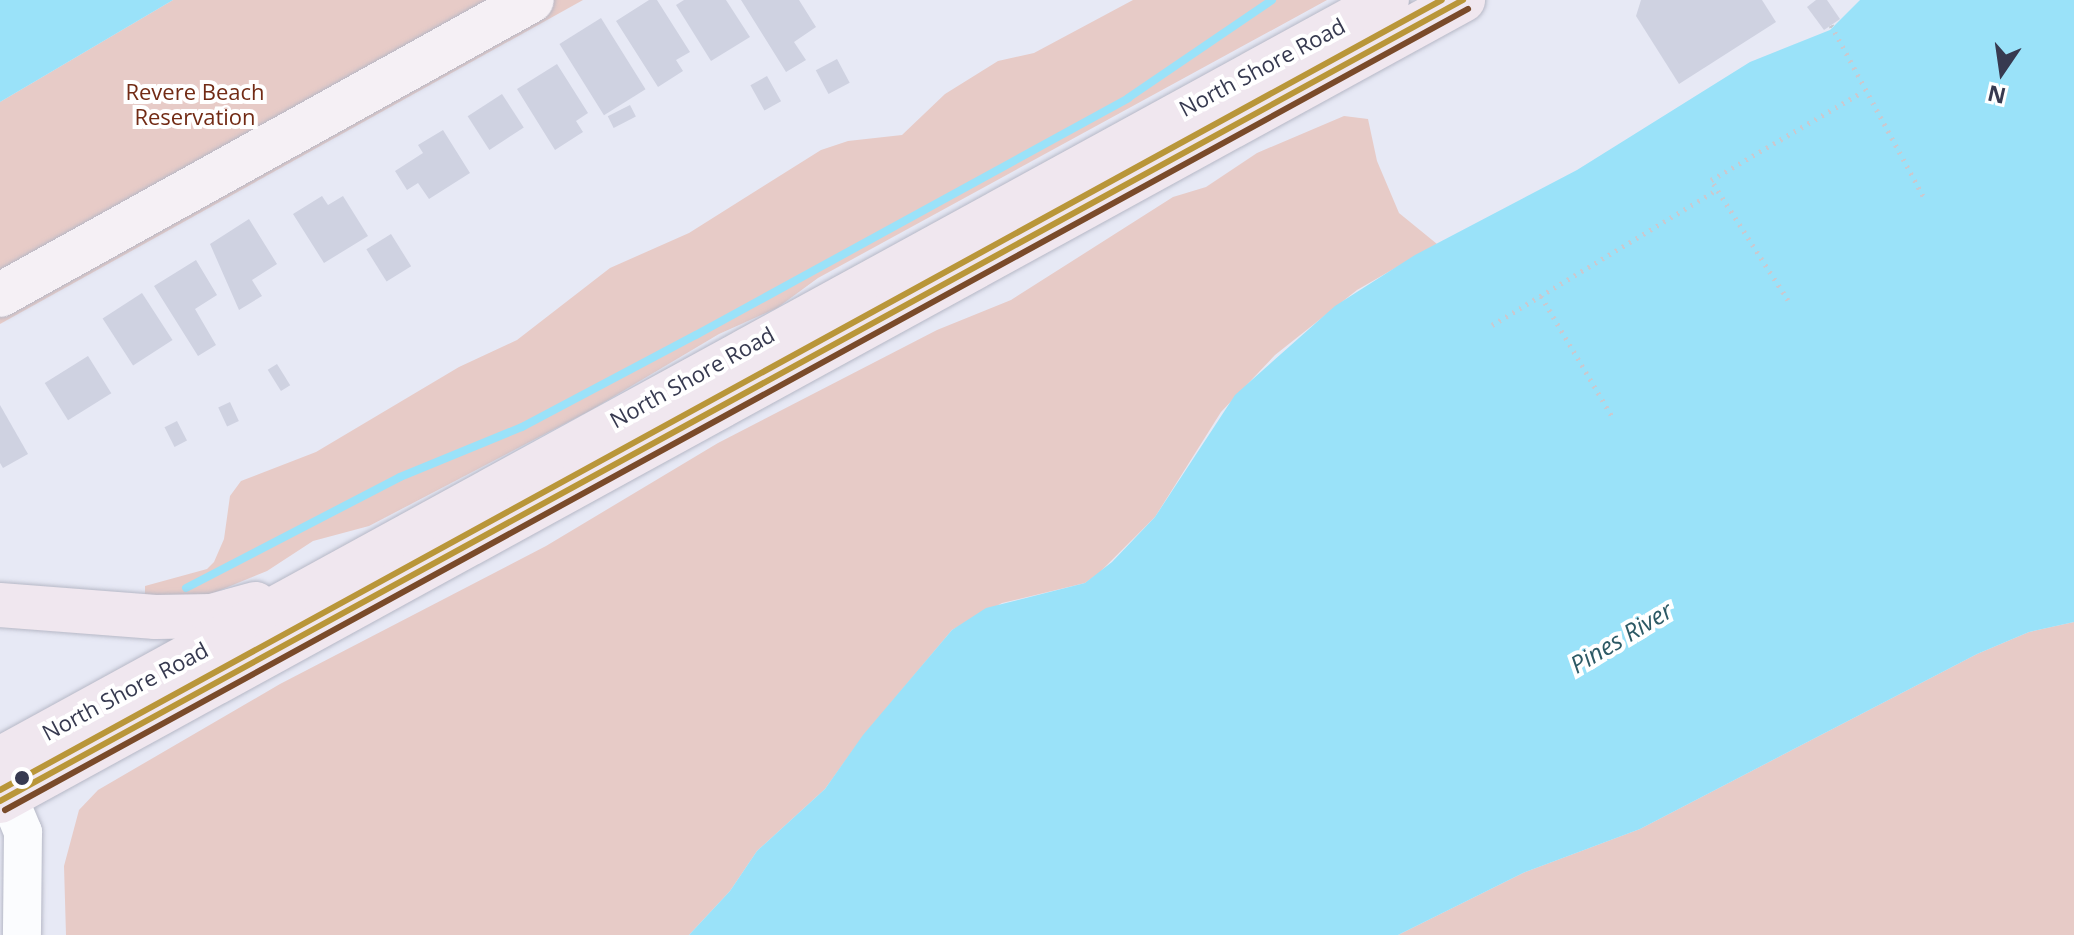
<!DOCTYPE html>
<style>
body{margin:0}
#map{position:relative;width:2074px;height:935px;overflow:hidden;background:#e7e9f5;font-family:"Open Sans",sans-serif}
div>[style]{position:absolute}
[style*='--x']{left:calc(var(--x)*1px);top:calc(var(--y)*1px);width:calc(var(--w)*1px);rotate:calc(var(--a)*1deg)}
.green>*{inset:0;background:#e7cbc7}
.water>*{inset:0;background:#9ae2f9}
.stream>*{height:8px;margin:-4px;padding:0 4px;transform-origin:4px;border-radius:4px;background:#9ae2f9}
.building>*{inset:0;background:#cfd2e1;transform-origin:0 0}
.path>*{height:5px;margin-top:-2.5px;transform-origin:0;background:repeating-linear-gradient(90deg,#c8cad1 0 2px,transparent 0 8px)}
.roads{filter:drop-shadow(0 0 2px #b6b8c6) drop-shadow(0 0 2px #b6b8c6)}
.minor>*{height:38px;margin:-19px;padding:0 19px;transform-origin:19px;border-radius:19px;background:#fbfcfe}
.major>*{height:44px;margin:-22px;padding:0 22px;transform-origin:22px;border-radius:22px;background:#f5f0f5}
.highway>*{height:44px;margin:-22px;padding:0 22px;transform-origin:22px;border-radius:22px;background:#f0e7ef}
.bus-1>*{height:6px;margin:-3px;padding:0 3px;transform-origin:3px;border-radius:3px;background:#b99639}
.bus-2>*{height:6px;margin:-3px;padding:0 3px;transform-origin:3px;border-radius:3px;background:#7a4b2a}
.bus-3>*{height:6px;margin:-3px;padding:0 3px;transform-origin:3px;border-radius:3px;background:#b99639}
.dots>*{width:22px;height:22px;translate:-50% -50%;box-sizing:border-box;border:4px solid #fff;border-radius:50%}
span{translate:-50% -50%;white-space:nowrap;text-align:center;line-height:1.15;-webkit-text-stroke:8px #fff;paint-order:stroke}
.street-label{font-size:22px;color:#373a50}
.park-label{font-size:22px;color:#722b15}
.water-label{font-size:24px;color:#2c5965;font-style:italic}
.north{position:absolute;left:1962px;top:32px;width:80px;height:80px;-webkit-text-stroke:6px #fff;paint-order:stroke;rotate:193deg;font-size:22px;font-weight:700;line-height:32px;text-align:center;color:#373a50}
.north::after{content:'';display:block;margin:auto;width:28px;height:36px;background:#373a50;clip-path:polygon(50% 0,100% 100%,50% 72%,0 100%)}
</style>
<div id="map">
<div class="green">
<div style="clip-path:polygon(173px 0,583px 0,0 324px,0 102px)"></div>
<div style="clip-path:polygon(1133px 0,1327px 0,818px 278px,777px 308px,719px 334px,591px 410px,369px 526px,313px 541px,267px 571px,206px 596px,145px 598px,145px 586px,207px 569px,214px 562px,224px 539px,230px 496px,241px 481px,316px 452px,459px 367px,517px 340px,610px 268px,689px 233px,821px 150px,848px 141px,902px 135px,945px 94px,998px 61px,1034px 53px)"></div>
<div style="clip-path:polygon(1344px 116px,1368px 119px,1377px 161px,1399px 213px,1437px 244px,1357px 290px,1275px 355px,1221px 412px,1155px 517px,1099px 573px,1085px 583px,1002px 603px,952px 630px,863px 736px,825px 789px,757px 851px,730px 891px,689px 935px,66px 935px,64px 866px,79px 810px,98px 790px,280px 684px,546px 546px,718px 443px,937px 330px,1011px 300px,1173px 197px,1206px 187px,1257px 153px)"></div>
<div style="clip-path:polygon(2074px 622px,2074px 935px,1398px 935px,1523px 873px,1640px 829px,1977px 654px,2029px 632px)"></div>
</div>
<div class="water">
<div style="clip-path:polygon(0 0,173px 0,0 102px)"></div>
<div style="clip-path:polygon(1860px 0,2074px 0,2074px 622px,2029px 632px,1977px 654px,1640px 829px,1523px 873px,1398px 935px,689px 935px,730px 891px,757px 851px,825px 789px,863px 735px,952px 630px,986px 608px,1085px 583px,1112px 562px,1155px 517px,1235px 395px,1335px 306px,1415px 255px,1577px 170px,1750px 62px,1830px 30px)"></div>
</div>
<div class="stream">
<div style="--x:186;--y:588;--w:241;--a:-27.4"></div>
<div style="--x:400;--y:477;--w:132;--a:-22.3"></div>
<div style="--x:522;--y:427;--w:197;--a:-27.9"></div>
<div style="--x:696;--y:335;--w:493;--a:-28.7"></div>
<div style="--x:1128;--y:98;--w:174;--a:-34.2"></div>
</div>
<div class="building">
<div style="clip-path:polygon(649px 0,657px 0,690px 52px,676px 60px,683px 71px,658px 87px,616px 21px)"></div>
<div style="clip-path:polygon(684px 0,726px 0,750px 37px,711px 61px,676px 5px)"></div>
<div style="clip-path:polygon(741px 0,799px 0,816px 27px,794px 42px,806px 60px,786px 72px)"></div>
<div style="clip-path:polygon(1641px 0,1762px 0,1776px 22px,1679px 84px,1636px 16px)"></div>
<div style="clip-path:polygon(1816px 0,1827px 0,1840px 19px,1824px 30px,1807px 7px)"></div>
<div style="left:601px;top:18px;width:84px;height:49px;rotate:58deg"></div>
<div style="left:837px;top:59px;width:27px;height:24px;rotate:62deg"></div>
<div style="clip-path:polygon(557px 64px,588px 113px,576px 121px,583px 132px,555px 150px,517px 89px)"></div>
<div style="left:767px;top:76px;width:29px;height:19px;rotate:61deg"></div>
<div style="left:502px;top:94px;width:40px;height:41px;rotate:57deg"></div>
<div style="left:630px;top:105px;width:13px;height:25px;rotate:63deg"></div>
<div style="clip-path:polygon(443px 130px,470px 173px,429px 199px,418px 183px,407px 190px,395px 171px,423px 153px,418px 145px)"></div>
<div style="clip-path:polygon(322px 196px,328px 205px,343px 196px,368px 236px,324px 263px,293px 214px)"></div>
<div style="clip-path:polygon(249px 219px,277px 264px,252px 280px,262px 296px,239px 310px,210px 244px)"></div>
<div style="left:391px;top:234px;width:38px;height:29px;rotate:58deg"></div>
<div style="clip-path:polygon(196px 260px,217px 295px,195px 309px,216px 345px,198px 356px,154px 286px)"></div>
<div style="left:142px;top:293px;width:56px;height:47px;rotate:57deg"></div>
<div style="left:88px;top:356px;width:44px;height:51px;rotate:58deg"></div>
<div style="left:277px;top:364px;width:25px;height:11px;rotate:58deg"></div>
<div style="left:230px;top:402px;width:21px;height:13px;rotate:65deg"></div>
<div style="clip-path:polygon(0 405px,28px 454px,3px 468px,0 463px)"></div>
<div style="left:177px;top:421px;width:22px;height:14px;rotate:63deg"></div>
</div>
<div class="path">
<div style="--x:1831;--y:25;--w:196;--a:61.7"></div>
<div style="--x:1541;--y:296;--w:142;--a:59.5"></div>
<div style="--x:1788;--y:300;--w:143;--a:-122.7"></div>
<div style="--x:1711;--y:180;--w:175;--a:-30.2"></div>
<div style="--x:1492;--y:325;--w:260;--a:-31"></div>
</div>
<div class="roads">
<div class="minor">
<div style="--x:0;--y:777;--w:60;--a:67.3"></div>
<div style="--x:23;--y:832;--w:103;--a:90.6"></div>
</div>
<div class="major">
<div style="--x:0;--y:295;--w:608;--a:-29.01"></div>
</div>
<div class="highway">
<div style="--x:0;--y:605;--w:156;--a:4.4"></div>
<div style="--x:156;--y:617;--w:56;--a:-1"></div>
<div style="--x:212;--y:616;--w:45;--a:-15.6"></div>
<div style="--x:0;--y:759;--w:1581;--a:-28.69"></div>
<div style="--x:0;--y:801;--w:1668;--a:-28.7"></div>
</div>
</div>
<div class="bus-1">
<div style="--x:0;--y:801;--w:1668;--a:-28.7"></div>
</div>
<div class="bus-2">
<div style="--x:5;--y:810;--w:1668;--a:-28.7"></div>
</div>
<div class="bus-3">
<div style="--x:0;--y:790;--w:1644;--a:-28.72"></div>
</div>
<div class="dots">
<div style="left:22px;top:778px;background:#373a50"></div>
</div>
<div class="street-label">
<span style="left:1262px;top:67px;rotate:-28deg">North Shore Road</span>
<span style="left:692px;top:377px;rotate:-29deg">North Shore Road</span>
<span style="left:125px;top:691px;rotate:-28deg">North Shore Road</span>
</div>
<div class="park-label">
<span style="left:195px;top:104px">Revere Beach<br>Reservation</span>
</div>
<div class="water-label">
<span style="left:1621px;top:637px;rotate:-31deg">Pines River</span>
</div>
<div class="north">N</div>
</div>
